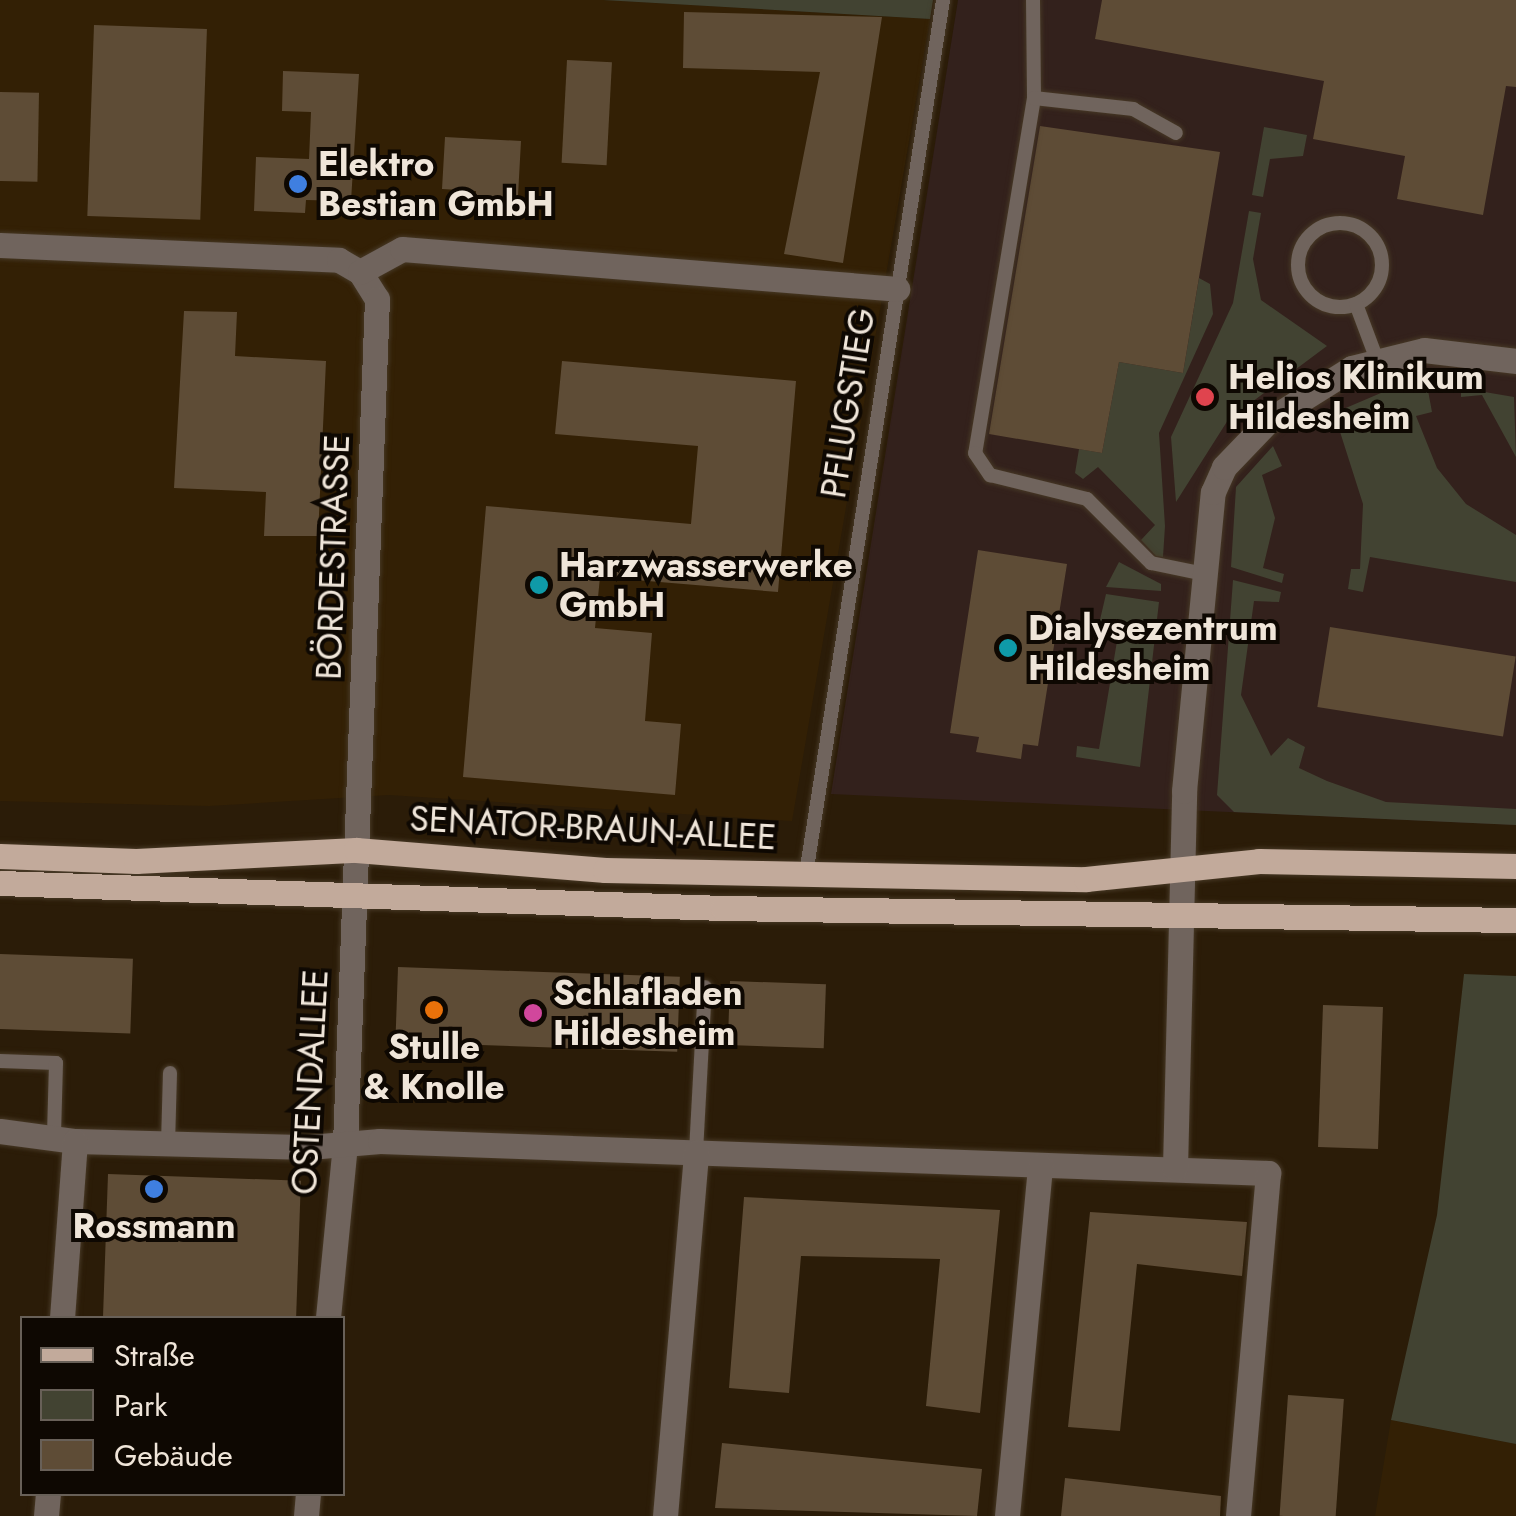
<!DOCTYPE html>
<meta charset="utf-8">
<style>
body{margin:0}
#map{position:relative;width:1516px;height:1516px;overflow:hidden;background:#2b1c08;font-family:Jost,sans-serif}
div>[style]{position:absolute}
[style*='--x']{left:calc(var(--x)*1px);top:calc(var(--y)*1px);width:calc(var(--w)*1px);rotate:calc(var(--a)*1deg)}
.built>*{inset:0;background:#332005}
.medical>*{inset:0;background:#33211c}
.green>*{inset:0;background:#424332}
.building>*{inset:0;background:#5e4c36;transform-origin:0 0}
.roads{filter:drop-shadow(0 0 2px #463825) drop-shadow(0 0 2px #463825)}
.lane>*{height:14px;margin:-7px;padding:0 7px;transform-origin:7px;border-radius:7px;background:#70645d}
.lane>.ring{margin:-7px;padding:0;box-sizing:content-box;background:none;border:14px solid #70645d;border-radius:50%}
.street>*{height:25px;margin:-12.5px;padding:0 12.5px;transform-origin:12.5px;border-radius:12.5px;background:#70645d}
.primary>*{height:25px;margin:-12.5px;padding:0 12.5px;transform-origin:12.5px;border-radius:12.5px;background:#c2aa9b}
.dots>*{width:28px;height:28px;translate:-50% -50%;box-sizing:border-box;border:5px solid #0e0802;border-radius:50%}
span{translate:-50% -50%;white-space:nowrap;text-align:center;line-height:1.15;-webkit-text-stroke:8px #0e0802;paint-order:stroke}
.poi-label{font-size:35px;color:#efe5d9;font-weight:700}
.left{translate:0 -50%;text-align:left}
.street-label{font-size:35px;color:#efe5d9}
.legend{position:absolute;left:20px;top:1316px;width:325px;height:180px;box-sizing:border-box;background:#0e0802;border:2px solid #686058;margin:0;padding:12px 18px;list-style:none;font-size:30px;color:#efe5d9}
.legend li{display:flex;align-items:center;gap:20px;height:50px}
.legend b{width:50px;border:2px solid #686058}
</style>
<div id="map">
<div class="built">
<div style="clip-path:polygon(0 0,603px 0,930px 19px,792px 821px,389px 795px,209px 806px,0 801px)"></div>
<div style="clip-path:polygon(1391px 1420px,1516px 1444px,1516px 1516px,1375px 1516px)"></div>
</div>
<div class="medical">
<div style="clip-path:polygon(958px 0,1516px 0,1516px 825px,831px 794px)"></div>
</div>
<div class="green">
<div style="clip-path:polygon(603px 0,933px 0,930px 19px)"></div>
<div style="clip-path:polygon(1264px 127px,1307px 135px,1303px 156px,1270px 159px,1263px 197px,1252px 195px)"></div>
<div style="clip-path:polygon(1249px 211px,1261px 213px,1253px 259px,1261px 300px,1327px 346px,1228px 420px,1176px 502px,1171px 437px,1233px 303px)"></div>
<div style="clip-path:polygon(1199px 278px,1210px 284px,1213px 314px,1159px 433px,1165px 526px,1163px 557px,1156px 556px,1141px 540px,1155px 525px,1098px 467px,1083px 479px,1075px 473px,1079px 449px,1102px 453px,1119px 362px,1183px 373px)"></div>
<div style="clip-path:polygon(1409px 381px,1427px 385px,1432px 412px,1416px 416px,1437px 468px,1466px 504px,1516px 535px,1516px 582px,1370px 557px,1363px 592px,1348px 589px,1351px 569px,1360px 569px,1363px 504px,1334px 413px)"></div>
<div style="clip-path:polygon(1461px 388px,1514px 397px,1516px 457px,1482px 395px,1461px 397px)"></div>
<div style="clip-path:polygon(1273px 446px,1282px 466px,1262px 475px,1275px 518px,1263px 568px,1284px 574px,1282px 583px,1231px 567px,1236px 487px)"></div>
<div style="clip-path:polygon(1119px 562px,1161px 584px,1161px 591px,1106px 587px)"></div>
<div style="clip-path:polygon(1233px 580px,1281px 592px,1279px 602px,1254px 601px,1241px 695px,1271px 756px,1288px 738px,1305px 747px,1299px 768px,1327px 781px,1386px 802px,1516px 809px,1516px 825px,1234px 812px,1217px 795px)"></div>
<div style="clip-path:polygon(1106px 594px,1159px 602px,1140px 767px,1076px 757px,1077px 746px,1099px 749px,1117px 641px,1096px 637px)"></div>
<div style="clip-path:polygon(1464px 974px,1516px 976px,1516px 1444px,1391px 1420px,1437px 1215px)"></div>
</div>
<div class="building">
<div style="clip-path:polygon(1102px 0,1516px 0,1516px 87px,1506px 86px,1483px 215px,1397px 199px,1405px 156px,1313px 139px,1324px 81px,1095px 39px)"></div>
<div style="clip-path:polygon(684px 12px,882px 17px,843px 263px,784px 254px,820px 72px,683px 68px)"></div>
<div style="left:94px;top:25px;width:113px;height:191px;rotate:2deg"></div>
<div style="left:567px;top:60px;width:45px;height:103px;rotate:3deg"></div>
<div style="clip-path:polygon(283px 71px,359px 74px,351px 201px,306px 200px,305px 213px,254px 211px,256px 157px,309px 159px,311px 112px,282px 111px)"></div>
<div style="left:0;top:92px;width:39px;height:89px;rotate:1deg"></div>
<div style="clip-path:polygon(1040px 126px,1220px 152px,1183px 373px,1119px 362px,1102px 453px,989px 434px)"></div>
<div style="clip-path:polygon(445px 137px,521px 141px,517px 214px,475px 212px,476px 191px,442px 189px)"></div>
<div style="clip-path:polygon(184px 311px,237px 312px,235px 356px,326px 361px,318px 536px,264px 536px,266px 492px,174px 488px)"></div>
<div style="clip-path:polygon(562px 361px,796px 381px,778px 592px,600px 577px,595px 628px,652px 633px,645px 721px,681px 724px,675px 795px,463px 777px,486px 506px,691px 524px,698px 446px,555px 434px)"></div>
<div style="clip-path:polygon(978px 550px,1067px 564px,1038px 746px,1023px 744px,1021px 759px,976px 752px,979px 737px,950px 733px)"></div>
<div style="left:1330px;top:627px;width:188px;height:81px;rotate:9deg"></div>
<div style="left:0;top:954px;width:133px;height:75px;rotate:2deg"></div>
<div style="left:398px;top:967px;width:282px;height:75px;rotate:2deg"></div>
<div style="left:730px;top:981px;width:96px;height:64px;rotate:2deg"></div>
<div style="left:1323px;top:1005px;width:60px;height:142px;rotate:2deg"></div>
<div style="left:108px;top:1174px;width:193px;height:145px;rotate:2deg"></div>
<div style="clip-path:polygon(744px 1197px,1000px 1210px,980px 1413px,926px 1406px,940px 1259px,801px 1256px,789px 1393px,729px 1388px)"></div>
<div style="clip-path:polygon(1090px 1212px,1247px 1222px,1242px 1276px,1137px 1264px,1120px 1431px,1068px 1427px)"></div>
<div style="left:1288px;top:1395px;width:56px;height:121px;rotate:4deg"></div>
<div style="clip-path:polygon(722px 1443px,982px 1469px,977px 1516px,715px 1508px)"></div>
<div style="clip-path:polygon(1065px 1478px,1221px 1496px,1220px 1516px,1061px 1516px)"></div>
</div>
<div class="roads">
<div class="lane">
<div style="--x:1033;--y:0;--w:98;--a:89.4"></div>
<div style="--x:1034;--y:98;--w:360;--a:99.4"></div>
<div style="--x:975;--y:453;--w:27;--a:56"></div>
<div style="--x:990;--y:475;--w:100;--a:13.9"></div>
<div style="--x:1087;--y:499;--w:91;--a:45"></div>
<div style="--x:1151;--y:563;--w:54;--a:11.7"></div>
<div style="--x:1034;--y:98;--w:100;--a:6.3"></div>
<div style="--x:1133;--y:109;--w:49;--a:29.2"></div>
<div class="ring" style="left:1298px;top:223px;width:70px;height:70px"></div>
<div style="--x:1356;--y:304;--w:60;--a:69.4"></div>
<div style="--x:806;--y:874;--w:885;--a:-81.09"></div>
<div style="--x:0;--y:1061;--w:56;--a:2"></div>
<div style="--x:56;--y:1063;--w:70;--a:91.6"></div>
<div style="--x:168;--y:1144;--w:71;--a:-88.4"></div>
<div style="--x:696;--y:1152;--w:165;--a:-86.9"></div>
</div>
<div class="street">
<div style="--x:0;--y:245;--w:339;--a:2.5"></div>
<div style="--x:339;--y:260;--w:24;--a:30"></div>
<div style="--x:360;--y:272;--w:32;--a:58"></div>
<div style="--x:377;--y:299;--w:846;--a:92.17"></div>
<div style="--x:345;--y:1144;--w:175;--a:95.6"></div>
<div style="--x:360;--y:272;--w:48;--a:-28.7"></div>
<div style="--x:402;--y:249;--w:497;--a:4.6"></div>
<div style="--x:0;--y:1131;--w:76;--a:7.6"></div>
<div style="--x:75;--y:1141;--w:234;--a:1.5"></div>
<div style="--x:309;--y:1147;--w:71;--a:-4.8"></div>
<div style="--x:380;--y:1141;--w:889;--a:2.06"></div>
<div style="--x:1268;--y:1173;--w:344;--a:95"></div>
<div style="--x:1175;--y:1168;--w:377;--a:-88.6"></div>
<div style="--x:1184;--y:791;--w:300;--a:-84.5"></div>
<div style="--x:1213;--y:492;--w:27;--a:-66"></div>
<div style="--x:1224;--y:467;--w:65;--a:-46.2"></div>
<div style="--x:1269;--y:420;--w:98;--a:-32.1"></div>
<div style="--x:1352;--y:368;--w:74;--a:-14"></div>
<div style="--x:1424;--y:350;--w:93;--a:6.8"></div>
<div style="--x:62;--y:1318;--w:177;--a:-85.8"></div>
<div style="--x:46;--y:1516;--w:22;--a:-85"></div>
<div style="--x:306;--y:1516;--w:22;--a:-85"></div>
<div style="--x:665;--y:1516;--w:365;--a:-85.1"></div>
<div style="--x:1007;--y:1516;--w:352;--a:-84.6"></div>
</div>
<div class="primary">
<div style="--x:0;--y:856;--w:136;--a:2.1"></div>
<div style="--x:136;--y:861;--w:220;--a:-2.9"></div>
<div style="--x:356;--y:850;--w:250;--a:4.6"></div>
<div style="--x:605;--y:870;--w:481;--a:1.1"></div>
<div style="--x:1086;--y:879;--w:174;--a:-5.9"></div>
<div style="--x:1259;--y:861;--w:257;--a:1.1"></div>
<div style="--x:0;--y:883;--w:723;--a:1.98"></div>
<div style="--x:723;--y:908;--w:793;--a:0.87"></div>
</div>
</div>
<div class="dots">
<div style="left:298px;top:184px;background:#3f7fe0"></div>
<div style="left:1205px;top:397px;background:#e0444e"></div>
<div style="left:539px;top:585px;background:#0f9aa8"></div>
<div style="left:1008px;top:648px;background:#0f9aa8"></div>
<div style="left:434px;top:1010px;background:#e8710a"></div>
<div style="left:533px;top:1013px;background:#d1479c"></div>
<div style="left:154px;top:1189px;background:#3f7fe0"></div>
</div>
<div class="poi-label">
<span class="left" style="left:318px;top:184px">Elektro<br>Bestian GmbH</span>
<span class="left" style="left:1228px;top:397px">Helios Klinikum<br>Hildesheim</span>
<span class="left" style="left:559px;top:585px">Harzwasserwerke<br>GmbH</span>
<span class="left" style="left:1028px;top:648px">Dialysezentrum<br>Hildesheim</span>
<span class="left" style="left:553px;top:1013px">Schlafladen<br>Hildesheim</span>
<span style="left:434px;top:1067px">Stulle<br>&amp; Knolle</span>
<span style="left:154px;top:1226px">Rossmann</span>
</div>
<div class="street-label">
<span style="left:848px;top:403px;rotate:-81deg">PFLUGSTIEG</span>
<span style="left:333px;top:557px;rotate:-88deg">BÖRDESTRASSE</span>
<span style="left:593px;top:828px;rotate:3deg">SENATOR-BRAUN-ALLEE</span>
<span style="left:310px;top:1082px;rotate:-87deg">OSTENDALLEE</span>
</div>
<ul class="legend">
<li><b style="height:12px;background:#c2aa9b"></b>Straße</li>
<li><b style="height:28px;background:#424332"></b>Park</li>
<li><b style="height:28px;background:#5e4c36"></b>Gebäude</li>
</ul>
</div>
